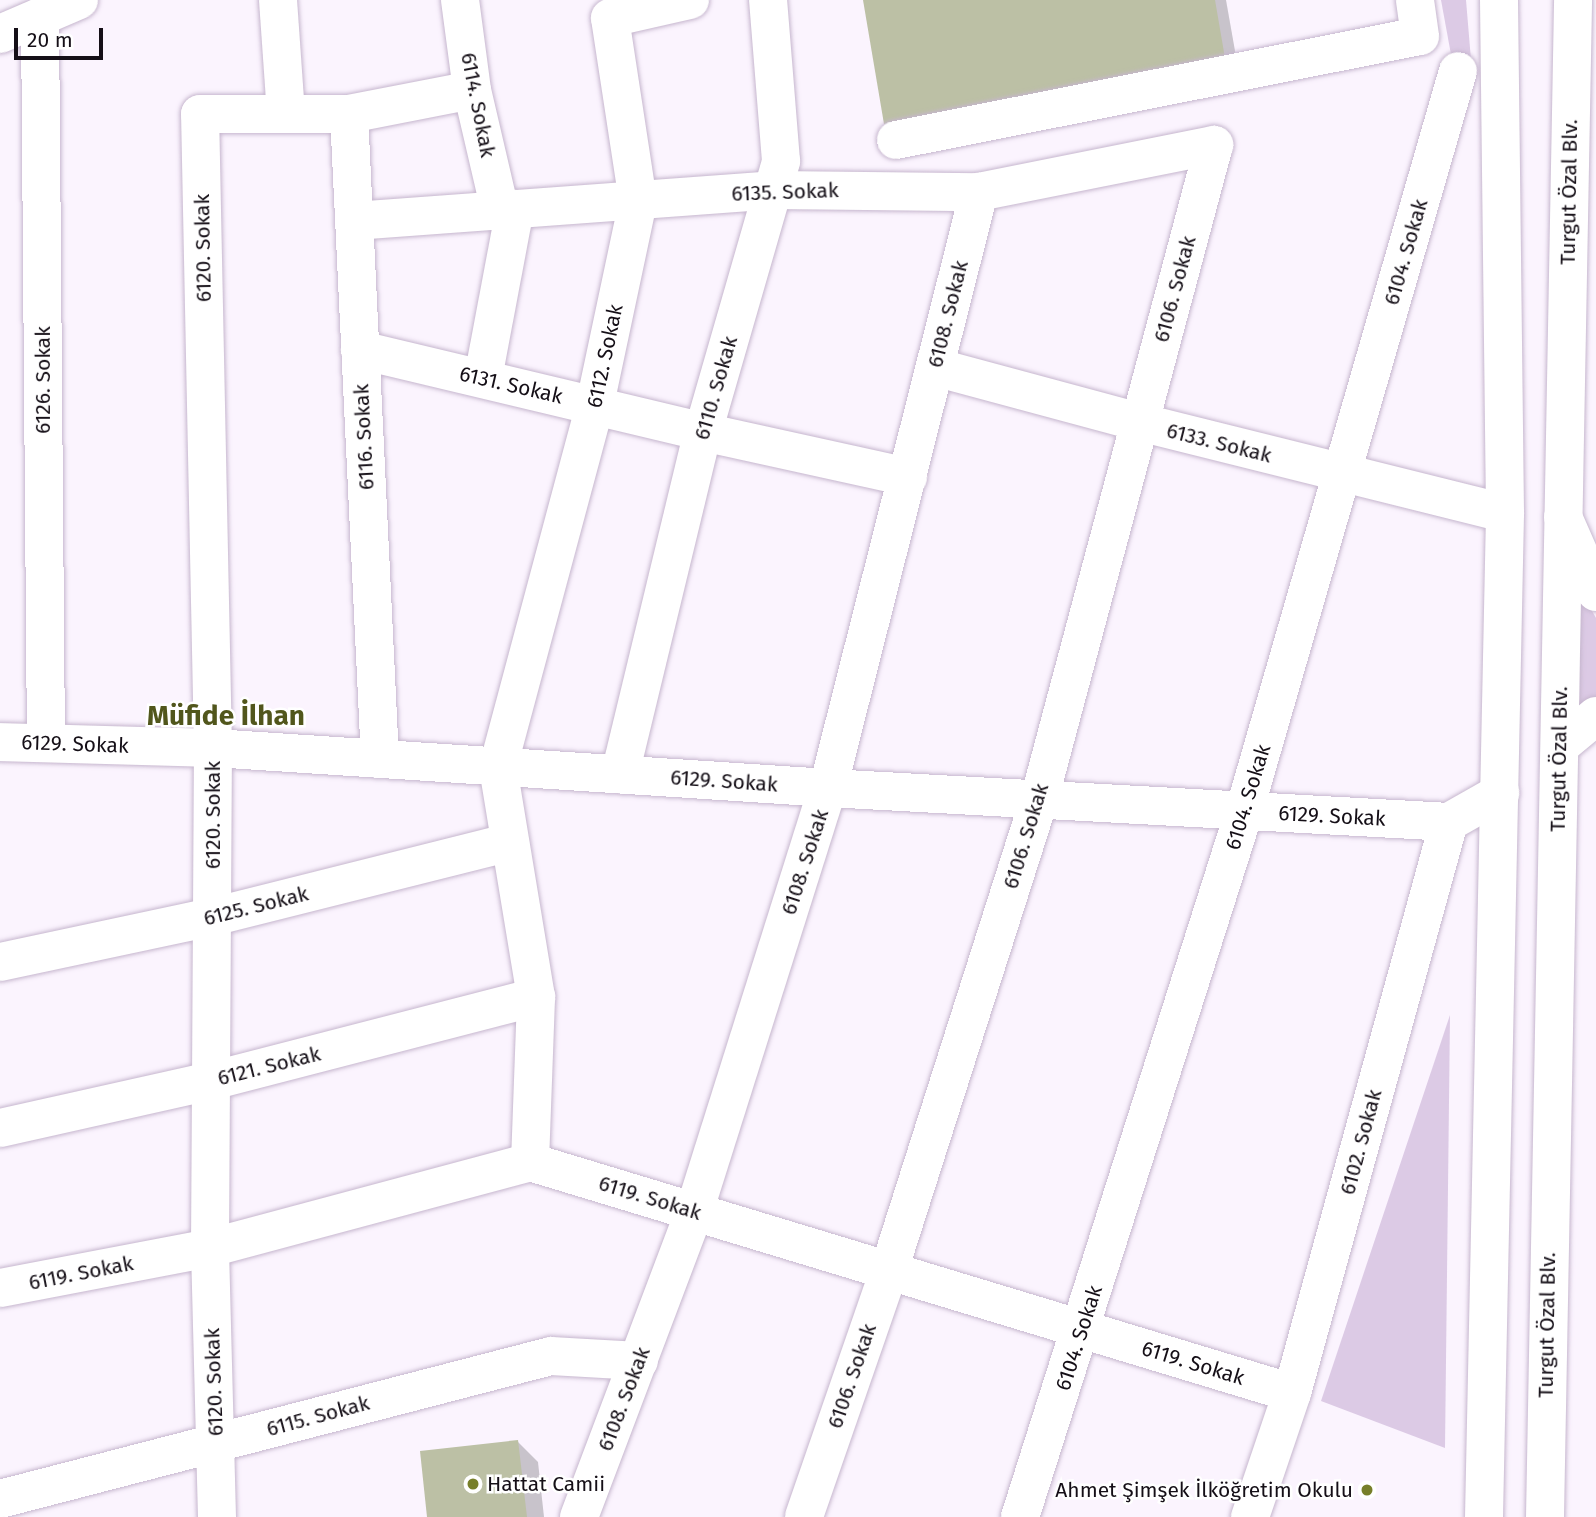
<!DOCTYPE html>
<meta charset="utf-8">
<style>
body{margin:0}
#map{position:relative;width:1596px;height:1517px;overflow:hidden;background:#fbf4fe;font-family:"Fira Sans",sans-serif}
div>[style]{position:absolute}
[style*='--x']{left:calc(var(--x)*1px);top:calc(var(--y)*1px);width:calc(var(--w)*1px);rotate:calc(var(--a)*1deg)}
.green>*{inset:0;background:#dccae5}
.shadow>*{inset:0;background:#0003}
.building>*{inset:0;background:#bcc0a5}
.roads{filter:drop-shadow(0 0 2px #c6b6ce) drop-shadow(0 0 2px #c6b6ce)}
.minor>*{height:38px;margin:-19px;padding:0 19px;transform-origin:19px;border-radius:19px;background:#fff}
.major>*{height:38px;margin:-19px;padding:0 19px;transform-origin:19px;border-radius:19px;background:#fff}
.dots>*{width:19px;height:19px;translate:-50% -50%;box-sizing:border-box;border:4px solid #fff;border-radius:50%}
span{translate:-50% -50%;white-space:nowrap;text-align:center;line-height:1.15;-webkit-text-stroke:5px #fff;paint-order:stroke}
.street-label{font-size:21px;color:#150f17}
.poi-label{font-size:21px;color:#150f17}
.left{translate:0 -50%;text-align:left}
.right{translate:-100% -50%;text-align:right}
.district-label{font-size:28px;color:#51561c;font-weight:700}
.scale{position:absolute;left:14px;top:28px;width:89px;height:32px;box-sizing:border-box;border:4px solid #150f17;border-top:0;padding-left:9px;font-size:21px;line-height:24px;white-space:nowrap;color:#150f17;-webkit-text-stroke:5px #fff;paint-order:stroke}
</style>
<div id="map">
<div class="green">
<div style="clip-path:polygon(1441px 0,1466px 0,1471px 60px,1452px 60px)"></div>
<div style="clip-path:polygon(1580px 590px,1596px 618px,1596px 701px,1580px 710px)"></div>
<div style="clip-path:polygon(1450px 1015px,1445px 1448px,1321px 1401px)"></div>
</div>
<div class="shadow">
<div style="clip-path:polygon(864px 0,1226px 0,1240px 79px,901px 138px,885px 123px)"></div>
<div style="clip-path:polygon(518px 1442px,538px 1462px,544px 1517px,429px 1517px)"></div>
</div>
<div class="building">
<div style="clip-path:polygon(863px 0,1215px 0,1226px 64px,884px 124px)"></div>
<div style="clip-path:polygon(518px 1440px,527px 1517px,427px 1517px,420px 1451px)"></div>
</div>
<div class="roads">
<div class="minor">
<div style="--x:278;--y:0;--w:114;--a:86"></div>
<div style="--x:460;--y:0;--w:91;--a:82.4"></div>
<div style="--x:472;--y:90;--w:123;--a:76.9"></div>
<div style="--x:40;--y:17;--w:726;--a:89.53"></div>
<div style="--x:349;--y:114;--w:646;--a:87.25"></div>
<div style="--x:896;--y:140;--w:534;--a:-11.23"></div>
<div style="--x:1420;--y:36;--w:36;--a:-98"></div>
<div style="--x:354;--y:221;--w:420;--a:-4.2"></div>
<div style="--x:773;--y:190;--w:206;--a:0.6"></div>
<div style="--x:979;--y:192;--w:240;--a:-11.3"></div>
<div style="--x:1214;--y:145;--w:678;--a:104.96"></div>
<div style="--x:1039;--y:800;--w:494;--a:107.7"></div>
<div style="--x:889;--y:1271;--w:260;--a:109.1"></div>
<div style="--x:360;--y:350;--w:353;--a:13.4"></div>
<div style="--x:703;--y:432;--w:210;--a:12.4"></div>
<div style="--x:935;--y:367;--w:211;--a:15.1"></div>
<div style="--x:1139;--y:422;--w:377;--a:14"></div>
<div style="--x:483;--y:378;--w:172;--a:-79.3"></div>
<div style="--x:1563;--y:517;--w:82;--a:66.3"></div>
<div style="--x:0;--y:742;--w:213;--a:1.6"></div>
<div style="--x:213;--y:748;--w:616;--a:3.72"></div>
<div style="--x:828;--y:788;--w:622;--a:3.13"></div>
<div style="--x:1560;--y:746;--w:47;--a:-39.8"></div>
<div style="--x:620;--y:774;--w:352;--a:-76.4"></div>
<div style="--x:703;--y:432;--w:282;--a:-73.9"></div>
<div style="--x:781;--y:161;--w:162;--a:-94.6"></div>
<div style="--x:0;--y:962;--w:217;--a:-12"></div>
<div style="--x:212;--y:917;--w:307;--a:-14.1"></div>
<div style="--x:0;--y:1128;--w:216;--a:-12.6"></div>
<div style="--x:211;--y:1081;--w:336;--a:-14.5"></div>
<div style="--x:530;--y:1162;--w:165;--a:-87.9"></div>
<div style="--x:536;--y:997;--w:233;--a:-99.4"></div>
<div style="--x:498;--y:767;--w:376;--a:-75"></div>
<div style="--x:595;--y:404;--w:208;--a:-78"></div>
<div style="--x:638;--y:201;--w:185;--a:-98.7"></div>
<div style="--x:610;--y:18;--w:82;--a:-12.7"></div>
<div style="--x:0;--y:1288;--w:214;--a:-10.8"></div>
<div style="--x:210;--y:1248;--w:331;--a:-15"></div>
<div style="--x:530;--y:1162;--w:796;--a:16.86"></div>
<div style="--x:0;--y:1499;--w:569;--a:-14.55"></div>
<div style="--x:551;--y:1356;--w:88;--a:3.3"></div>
<div style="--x:217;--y:1517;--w:269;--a:-91.5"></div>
<div style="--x:210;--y:1248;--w:500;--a:-89.66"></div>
<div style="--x:213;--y:748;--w:634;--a:-91.17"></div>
<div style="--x:200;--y:114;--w:149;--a:0"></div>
<div style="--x:349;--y:114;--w:125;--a:-11"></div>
<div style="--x:579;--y:1517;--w:326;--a:-69.3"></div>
<div style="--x:694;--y:1212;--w:445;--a:-72.5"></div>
<div style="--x:828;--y:788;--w:615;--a:-75.78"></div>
<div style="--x:1020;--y:1517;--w:740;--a:-72.37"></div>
<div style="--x:1244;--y:812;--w:771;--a:-73.89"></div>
<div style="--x:1250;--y:1517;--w:131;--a:-71.3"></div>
<div style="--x:1292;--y:1393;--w:592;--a:-74.63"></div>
<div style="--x:1449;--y:822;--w:59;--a:-29.6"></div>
</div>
<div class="major">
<div style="--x:0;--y:34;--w:86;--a:-23.3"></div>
<div style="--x:1484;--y:1517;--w:1004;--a:-88.8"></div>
<div style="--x:1505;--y:513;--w:513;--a:-90.67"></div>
<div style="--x:1545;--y:1517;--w:1517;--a:-88.94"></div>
</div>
</div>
<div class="dots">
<div style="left:473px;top:1484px;background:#777f29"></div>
<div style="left:1367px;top:1490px;background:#777f29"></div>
</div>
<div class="street-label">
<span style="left:478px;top:105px;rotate:79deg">6114. Sokak</span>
<span style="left:785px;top:192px;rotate:-2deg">6135. Sokak</span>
<span style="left:1569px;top:192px;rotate:-89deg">Turgut Özal Blv.</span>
<span style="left:203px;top:248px;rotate:-91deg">6120. Sokak</span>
<span style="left:1406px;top:252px;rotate:-74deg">6104. Sokak</span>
<span style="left:1175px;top:289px;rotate:-75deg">6106. Sokak</span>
<span style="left:948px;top:314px;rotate:-76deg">6108. Sokak</span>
<span style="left:605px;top:356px;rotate:-78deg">6112. Sokak</span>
<span style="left:43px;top:380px;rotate:-90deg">6126. Sokak</span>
<span style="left:511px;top:385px;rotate:13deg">6131. Sokak</span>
<span style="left:716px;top:388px;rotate:-74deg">6110. Sokak</span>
<span style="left:364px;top:437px;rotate:-93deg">6116. Sokak</span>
<span style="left:1219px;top:443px;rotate:14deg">6133. Sokak</span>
<span style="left:75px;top:744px;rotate:2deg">6129. Sokak</span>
<span style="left:1559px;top:759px;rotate:-89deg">Turgut Özal Blv.</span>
<span style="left:724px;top:781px;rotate:4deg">6129. Sokak</span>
<span style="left:1248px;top:797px;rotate:-73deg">6104. Sokak</span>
<span style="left:213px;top:815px;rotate:-90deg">6120. Sokak</span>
<span style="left:1332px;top:816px;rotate:3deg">6129. Sokak</span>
<span style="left:1026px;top:836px;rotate:-73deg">6106. Sokak</span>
<span style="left:805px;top:862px;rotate:-72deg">6108. Sokak</span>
<span style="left:256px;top:906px;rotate:-14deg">6125. Sokak</span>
<span style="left:269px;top:1066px;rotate:-14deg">6121. Sokak</span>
<span style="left:1361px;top:1142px;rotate:-75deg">6102. Sokak</span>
<span style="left:650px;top:1198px;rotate:17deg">6119. Sokak</span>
<span style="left:81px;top:1273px;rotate:-11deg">6119. Sokak</span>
<span style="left:1547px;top:1325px;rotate:-89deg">Turgut Özal Blv.</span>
<span style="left:1079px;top:1338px;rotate:-72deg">6104. Sokak</span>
<span style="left:1193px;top:1363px;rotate:17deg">6119. Sokak</span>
<span style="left:852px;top:1376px;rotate:-71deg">6106. Sokak</span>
<span style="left:214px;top:1382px;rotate:-92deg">6120. Sokak</span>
<span style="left:624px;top:1399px;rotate:-69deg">6108. Sokak</span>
<span style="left:318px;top:1416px;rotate:-15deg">6115. Sokak</span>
</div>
<div class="poi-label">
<span class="left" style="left:487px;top:1484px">Hattat Camii</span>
<span class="right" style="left:1353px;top:1490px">Ahmet Şimşek İlköğretim Okulu</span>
</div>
<div class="district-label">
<span style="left:226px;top:716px">Müfide İlhan</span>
</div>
<div class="scale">20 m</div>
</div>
